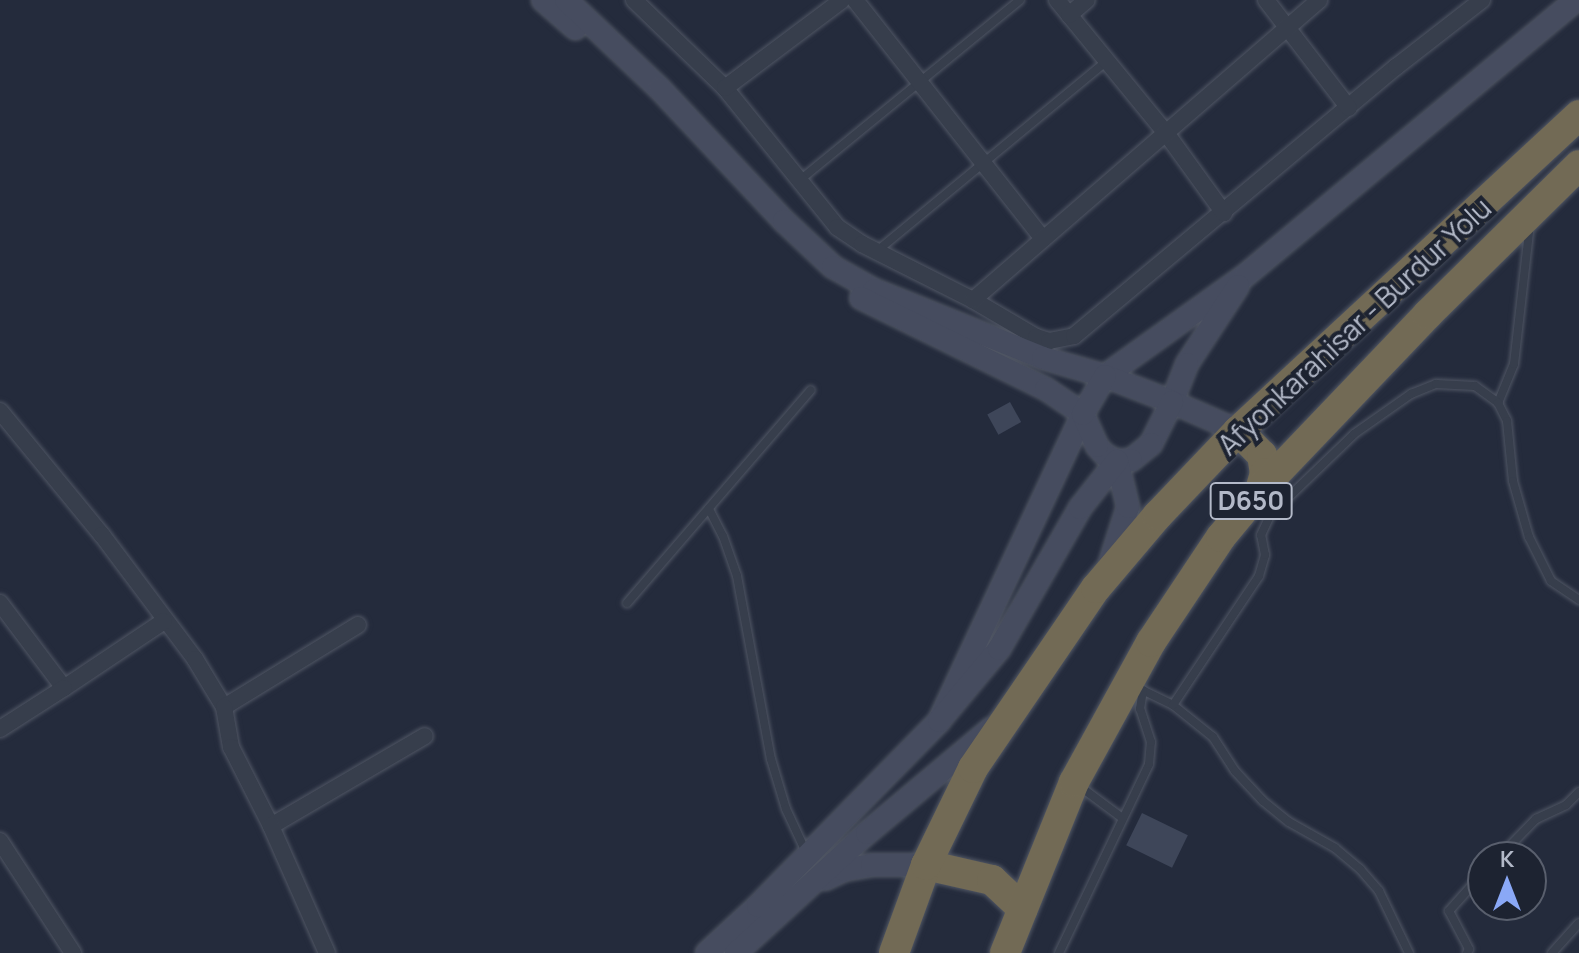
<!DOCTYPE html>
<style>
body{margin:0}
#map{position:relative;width:1579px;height:953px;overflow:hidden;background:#242b3c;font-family:Manrope,sans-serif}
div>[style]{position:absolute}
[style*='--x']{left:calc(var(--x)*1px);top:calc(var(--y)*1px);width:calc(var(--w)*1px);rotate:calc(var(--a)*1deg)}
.building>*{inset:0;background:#3e4659;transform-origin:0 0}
.roads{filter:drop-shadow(0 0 2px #505664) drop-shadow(0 0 2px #505664)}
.lane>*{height:8px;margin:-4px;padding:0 4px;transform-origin:4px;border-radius:4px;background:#373e4c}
.street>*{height:16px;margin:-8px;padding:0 8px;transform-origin:8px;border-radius:8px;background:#373e4c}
.secondary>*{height:22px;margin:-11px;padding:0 11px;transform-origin:11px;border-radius:11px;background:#464c5f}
.highway>*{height:30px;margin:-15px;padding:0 15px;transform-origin:15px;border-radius:15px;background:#726a55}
span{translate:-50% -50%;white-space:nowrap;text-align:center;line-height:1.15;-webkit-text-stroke:8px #1d2331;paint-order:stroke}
.shield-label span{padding:2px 6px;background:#1d2331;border:2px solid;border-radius:6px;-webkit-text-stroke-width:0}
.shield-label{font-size:26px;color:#b3b9c8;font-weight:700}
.street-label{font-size:28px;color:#b3b9c8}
.north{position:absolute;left:1467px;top:841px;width:80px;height:80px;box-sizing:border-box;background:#1d2331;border:2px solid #595f6d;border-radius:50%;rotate:0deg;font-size:22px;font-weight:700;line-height:32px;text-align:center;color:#b3b9c8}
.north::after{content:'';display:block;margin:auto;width:28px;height:36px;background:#8aa8f6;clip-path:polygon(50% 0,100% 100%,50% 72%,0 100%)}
</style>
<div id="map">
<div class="building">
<div style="left:1010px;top:402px;width:23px;height:26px;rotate:61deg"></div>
<div style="left:1142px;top:813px;width:51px;height:36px;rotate:26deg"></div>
</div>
<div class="roads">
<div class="lane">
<div style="--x:800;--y:180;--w:284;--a:-39.3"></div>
<div style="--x:877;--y:251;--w:298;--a:-39.6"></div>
<div style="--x:1498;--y:403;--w:42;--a:-67.7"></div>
<div style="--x:1514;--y:364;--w:141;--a:-83.5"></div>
<div style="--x:709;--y:509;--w:30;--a:63"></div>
<div style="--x:723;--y:536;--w:42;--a:70.7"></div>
<div style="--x:737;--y:576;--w:186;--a:79.5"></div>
<div style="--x:771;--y:759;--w:52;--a:73.3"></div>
<div style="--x:786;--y:809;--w:47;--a:65.1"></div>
<div style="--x:627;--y:603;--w:281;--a:-49.2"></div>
<div style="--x:1132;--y:685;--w:46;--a:26"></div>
<div style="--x:1173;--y:705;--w:51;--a:38.7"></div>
<div style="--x:1213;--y:737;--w:40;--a:57.1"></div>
<div style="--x:1235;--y:771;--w:41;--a:47"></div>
<div style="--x:1263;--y:801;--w:33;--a:39"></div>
<div style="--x:1289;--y:822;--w:53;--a:29.5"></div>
<div style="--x:1335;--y:848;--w:33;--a:40"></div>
<div style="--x:1360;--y:869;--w:29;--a:49"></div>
<div style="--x:1379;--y:891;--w:69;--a:64.2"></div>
<div style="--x:1173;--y:705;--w:155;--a:-56.3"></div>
<div style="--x:1259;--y:576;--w:22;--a:-74"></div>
<div style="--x:1265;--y:555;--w:20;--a:-101"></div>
<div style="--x:1261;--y:535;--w:23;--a:-65"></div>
<div style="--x:1271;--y:514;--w:115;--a:-43.9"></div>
<div style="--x:1354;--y:434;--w:70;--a:-35.1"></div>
<div style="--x:1411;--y:394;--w:27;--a:-22"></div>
<div style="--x:1436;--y:384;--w:39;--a:3"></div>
<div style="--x:1475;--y:386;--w:29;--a:36"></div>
<div style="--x:1498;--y:403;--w:20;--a:63"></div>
<div style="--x:1507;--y:421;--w:60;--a:84.3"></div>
<div style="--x:1513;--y:481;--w:58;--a:74.1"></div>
<div style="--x:1529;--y:537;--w:49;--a:63.4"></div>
<div style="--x:1551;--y:581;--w:34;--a:34"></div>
<div style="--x:1078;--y:785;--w:54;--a:36.7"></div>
<div style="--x:1499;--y:857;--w:53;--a:-45.8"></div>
<div style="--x:1536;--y:819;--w:33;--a:-25"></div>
<div style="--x:1566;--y:805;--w:18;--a:-45"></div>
<div style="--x:1059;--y:953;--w:209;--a:-64.5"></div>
<div style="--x:1149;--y:764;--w:22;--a:-85"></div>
<div style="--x:1151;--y:742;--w:35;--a:-108"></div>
<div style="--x:1140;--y:709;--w:19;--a:-81"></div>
<div style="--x:1467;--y:953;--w:4;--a:-63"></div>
<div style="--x:1469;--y:949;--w:43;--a:-117.8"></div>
<div style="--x:1449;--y:911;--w:51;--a:-48.2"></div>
<div style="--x:1552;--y:953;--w:40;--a:-48"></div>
</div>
<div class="street">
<div style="--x:634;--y:0;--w:127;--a:44"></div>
<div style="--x:725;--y:88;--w:179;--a:51.1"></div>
<div style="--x:837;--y:227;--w:30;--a:34"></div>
<div style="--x:862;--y:244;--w:124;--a:26.8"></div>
<div style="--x:973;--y:300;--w:73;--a:30.4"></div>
<div style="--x:1036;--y:337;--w:14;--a:17"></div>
<div style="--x:1049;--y:341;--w:25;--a:-11"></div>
<div style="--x:1074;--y:336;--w:420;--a:-39.9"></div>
<div style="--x:1396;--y:67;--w:109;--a:-37.9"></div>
<div style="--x:855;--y:0;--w:304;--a:51.8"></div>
<div style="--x:1057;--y:0;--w:172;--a:50.7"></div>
<div style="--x:1166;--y:133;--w:99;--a:54.1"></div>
<div style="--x:1266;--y:0;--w:136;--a:52.5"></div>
<div style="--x:1069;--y:15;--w:23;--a:-40"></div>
<div style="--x:725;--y:88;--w:146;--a:-36.9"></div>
<div style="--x:973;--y:300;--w:458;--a:-40.9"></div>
<div style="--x:0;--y:411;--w:161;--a:50.6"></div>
<div style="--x:102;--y:535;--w:155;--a:53.1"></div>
<div style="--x:195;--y:659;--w:56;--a:58.9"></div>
<div style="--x:224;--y:707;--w:157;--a:-31.5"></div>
<div style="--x:0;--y:603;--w:106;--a:53"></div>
<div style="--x:64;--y:688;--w:120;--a:-33.8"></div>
<div style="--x:224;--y:707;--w:41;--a:80.1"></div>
<div style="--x:231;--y:747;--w:89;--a:63.1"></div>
<div style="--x:271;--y:826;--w:178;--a:-30.3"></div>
<div style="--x:0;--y:729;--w:76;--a:-32.6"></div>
<div style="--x:271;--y:826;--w:139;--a:66.2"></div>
<div style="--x:0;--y:841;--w:134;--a:56.9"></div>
</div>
<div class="secondary">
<div style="--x:543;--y:0;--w:43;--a:41.2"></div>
<div style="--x:566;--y:0;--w:129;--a:43.4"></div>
<div style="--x:660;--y:89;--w:181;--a:46.8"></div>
<div style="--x:784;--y:221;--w:67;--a:43.2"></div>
<div style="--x:833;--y:267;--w:47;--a:29.3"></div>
<div style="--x:874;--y:290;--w:182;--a:21.9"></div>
<div style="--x:1043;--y:358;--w:65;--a:16.2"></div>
<div style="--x:1105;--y:376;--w:173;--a:-35.6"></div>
<div style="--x:1246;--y:275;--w:430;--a:-39.8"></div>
<div style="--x:1238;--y:286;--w:93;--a:123.2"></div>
<div style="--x:1187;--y:364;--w:41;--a:111.5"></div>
<div style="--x:1172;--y:402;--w:72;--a:23.7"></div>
<div style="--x:861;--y:298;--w:206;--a:26.2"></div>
<div style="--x:1046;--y:389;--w:45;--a:34"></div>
<div style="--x:1083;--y:414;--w:339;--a:115.1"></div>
<div style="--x:1105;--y:376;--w:72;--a:21.2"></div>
<div style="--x:1172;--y:402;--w:47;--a:116.6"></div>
<div style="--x:1151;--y:444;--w:26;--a:141"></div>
<div style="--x:1131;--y:460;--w:14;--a:176"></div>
<div style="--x:1117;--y:461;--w:13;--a:-153"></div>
<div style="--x:1105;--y:455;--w:12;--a:-132"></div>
<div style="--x:1097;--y:446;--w:35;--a:-114"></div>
<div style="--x:1083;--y:414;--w:44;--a:-59.9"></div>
<div style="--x:1110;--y:563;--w:59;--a:-72.2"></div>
<div style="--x:1128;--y:507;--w:47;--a:-103.4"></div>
<div style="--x:825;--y:879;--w:21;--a:-25"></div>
<div style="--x:844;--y:870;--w:28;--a:-10"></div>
<div style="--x:872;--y:865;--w:54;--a:0"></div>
<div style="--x:707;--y:953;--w:69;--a:-42.7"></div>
<div style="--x:758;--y:906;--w:259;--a:-45.6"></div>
<div style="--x:939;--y:721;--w:94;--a:-50.2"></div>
<div style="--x:999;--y:649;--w:163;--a:-60.1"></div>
<div style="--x:1080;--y:508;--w:60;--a:-51.8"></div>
<div style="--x:736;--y:953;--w:178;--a:-42.5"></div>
<div style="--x:867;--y:833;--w:163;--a:-40"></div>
</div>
<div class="highway">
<div style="--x:1238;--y:431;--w:34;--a:45"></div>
<div style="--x:1262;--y:455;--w:18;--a:81"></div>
<div style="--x:1265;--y:473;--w:18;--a:106"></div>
<div style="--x:926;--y:865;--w:68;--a:12.8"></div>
<div style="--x:992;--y:880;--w:42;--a:43.1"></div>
<div style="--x:894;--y:953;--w:94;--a:-70"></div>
<div style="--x:926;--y:865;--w:108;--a:-64.1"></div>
<div style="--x:973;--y:768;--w:218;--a:-55.7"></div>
<div style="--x:1096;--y:588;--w:96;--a:-49.7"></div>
<div style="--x:1158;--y:515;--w:116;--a:-46.4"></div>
<div style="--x:1238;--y:431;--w:465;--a:-42.8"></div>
<div style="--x:1005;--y:953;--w:184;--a:-68"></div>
<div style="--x:1074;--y:782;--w:160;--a:-61.2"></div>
<div style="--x:1151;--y:642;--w:126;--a:-56.3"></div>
<div style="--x:1221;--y:537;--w:61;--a:-50.3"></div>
<div style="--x:1260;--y:490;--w:243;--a:-46.3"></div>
<div style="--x:1428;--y:314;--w:212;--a:-44.6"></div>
</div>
</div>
<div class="shield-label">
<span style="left:1251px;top:501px">D650</span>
</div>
<div class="street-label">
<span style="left:1354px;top:326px;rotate:-43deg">Afyonkarahisar - Burdur Yolu</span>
</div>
<div class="north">K</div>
</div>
